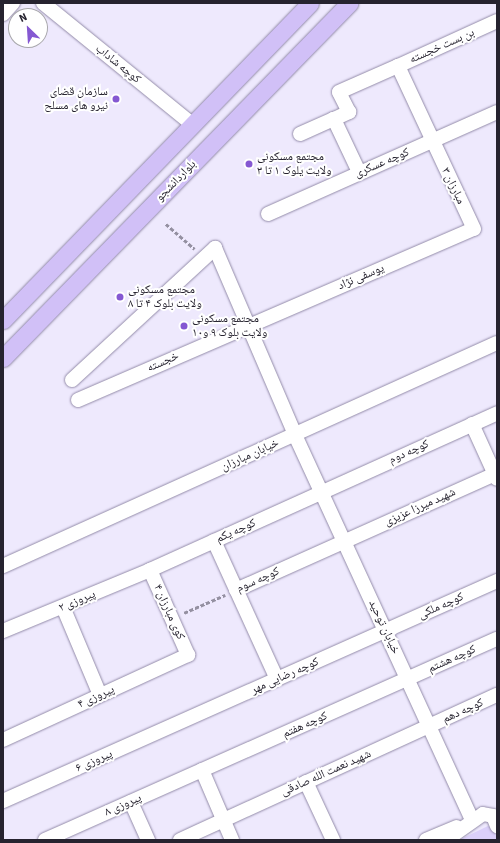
<!DOCTYPE html>
<meta charset="utf-8">
<style>
body{margin:0}
#map{position:relative;width:500px;height:843px;overflow:hidden;background:#eee9fd;font-family:"Source Sans 3","Noto Naskh Arabic",sans-serif}
div>[style]{position:absolute}
[style*='--x']{left:calc(var(--x)*1px);top:calc(var(--y)*1px);width:calc(var(--w)*1px);rotate:calc(var(--a)*1deg)}
.green>*{inset:0;background:#dbd0fa}
.path>*{height:2.5px;margin-top:-1.25px;transform-origin:0;background:repeating-linear-gradient(90deg,#9490a1 0 4px,transparent 0 6px)}
.roads{filter:drop-shadow(0 0 1px #938ba9) drop-shadow(0 0 1px #938ba9)}
.minor>*{height:14px;margin:-7px;padding:0 7px;transform-origin:7px;border-radius:7px;background:#fff}
.major>*{height:17px;margin:-8.5px;padding:0 8.5px;transform-origin:8.5px;border-radius:8.5px;background:#d1c0f7}
.dots>*{width:11px;height:11px;translate:-50% -50%;box-sizing:border-box;border:2px solid #fff;border-radius:50%}
span{translate:-50% -50%;white-space:nowrap;text-align:center;line-height:1.15;-webkit-text-stroke:4px #fff;paint-order:stroke}
.street-label{font-size:12px;color:#26232f}
.poi-label{font-size:12px;color:#26232f}
.right{translate:-100% -50%;text-align:right}
.left{translate:0 -50%;text-align:left}
.frame{position:absolute;inset:0;border:4px solid #26232f;pointer-events:none}
.north{position:absolute;left:8px;top:8px;width:40px;height:40px;box-sizing:border-box;background:#fff;border:1px solid #a8a7ac;border-radius:50%;rotate:335deg;font-size:11px;font-weight:700;line-height:16px;text-align:center;color:#26232f}
.north::after{content:'';display:block;margin:auto;width:14px;height:18px;background:#8558d2;clip-path:polygon(50% 0,100% 100%,50% 72%,0 100%)}
</style>
<div id="map">
<div class="green">
<div style="clip-path:polygon(488px 826px,494px 829px,497px 840px,459px 840px)"></div>
</div>
<div class="path">
<div style="--x:166;--y:224;--w:38;--a:41"></div>
<div style="--x:184;--y:613;--w:45;--a:-23.7"></div>
</div>
<div class="roads">
<div class="minor">
<div style="--x:43;--y:3;--w:193;--a:39.1"></div>
<div style="--x:3;--y:14;--w:15;--a:-48"></div>
<div style="--x:300;--y:134;--w:37;--a:-24"></div>
<div style="--x:359;--y:172;--w:59;--a:-115.3"></div>
<div style="--x:334;--y:119;--w:17;--a:-25"></div>
<div style="--x:349;--y:112;--w:22;--a:-117"></div>
<div style="--x:339;--y:92;--w:64;--a:-23.8"></div>
<div style="--x:268;--y:214;--w:251;--a:-24"></div>
<div style="--x:72;--y:380;--w:195;--a:-42.7"></div>
<div style="--x:215;--y:248;--w:203;--a:66.8"></div>
<div style="--x:295;--y:435;--w:423;--a:65.3"></div>
<div style="--x:78;--y:400;--w:431;--a:-23.4"></div>
<div style="--x:474;--y:229;--w:180;--a:-115"></div>
<div style="--x:398;--y:66;--w:109;--a:-24.4"></div>
<div style="--x:472;--y:424;--w:60;--a:65.6"></div>
<div style="--x:214;--y:541;--w:152;--a:65.5"></div>
<div style="--x:3;--y:566;--w:542;--a:-24.3"></div>
<div style="--x:236;--y:590;--w:286;--a:-24.1"></div>
<div style="--x:63;--y:607;--w:95;--a:67.2"></div>
<div style="--x:3;--y:631;--w:159;--a:-22.5"></div>
<div style="--x:150;--y:570;--w:381;--a:-24.3"></div>
<div style="--x:3;--y:740;--w:204;--a:-24.7"></div>
<div style="--x:188;--y:655;--w:93;--a:-114.1"></div>
<div style="--x:202;--y:770;--w:76;--a:66.8"></div>
<div style="--x:306;--y:782;--w:64;--a:65"></div>
<div style="--x:3;--y:801;--w:541;--a:-24.01"></div>
<div style="--x:131;--y:802;--w:42;--a:65.9"></div>
<div style="--x:45;--y:840;--w:495;--a:-24"></div>
<div style="--x:180;--y:840;--w:349;--a:-24.6"></div>
<div style="--x:426;--y:840;--w:33;--a:-23"></div>
<div style="--x:446;--y:840;--w:45;--a:-35.1"></div>
<div style="--x:483;--y:814;--w:10;--a:11"></div>
<div style="--x:493;--y:816;--w:11;--a:68"></div>
</div>
<div class="major">
<div style="--x:3;--y:320;--w:441;--a:-45.9"></div>
<div style="--x:3;--y:358;--w:496;--a:-45.7"></div>
</div>
</div>
<div class="dots">
<div style="left:116px;top:99px;background:#8558d2"></div>
<div style="left:249px;top:164px;background:#8558d2"></div>
<div style="left:120px;top:297px;background:#8558d2"></div>
<div style="left:184px;top:326px;background:#8558d2"></div>
</div>
<div class="street-label">
<span style="left:442px;top:46px;rotate:-24deg">بن بست خجسته</span>
<span style="left:118px;top:64px;rotate:39deg">کوچه شاداب</span>
<span style="left:382px;top:163px;rotate:-23deg">کوچه عسکری</span>
<span style="left:176px;top:181px;rotate:-46deg">بلواردانشجو</span>
<span style="left:453px;top:186px;rotate:64deg">مبارزان ۳</span>
<span style="left:361px;top:277px;rotate:-23deg">یوسفی نژاد</span>
<span style="left:163px;top:362px;rotate:-24deg">خجسته</span>
<span style="left:409px;top:452px;rotate:-24deg">کوچه دوم</span>
<span style="left:250px;top:455px;rotate:-24deg">خیابان مبارزان</span>
<span style="left:420px;top:507px;rotate:-24deg">شهید میرزا عزیزی</span>
<span style="left:236px;top:531px;rotate:-24deg">کوچه یکم</span>
<span style="left:258px;top:580px;rotate:-24deg">کوچه سوم</span>
<span style="left:77px;top:601px;rotate:-23deg">پیروزی ۲</span>
<span style="left:441px;top:606px;rotate:-24deg">کوچه ملکی</span>
<span style="left:169px;top:612px;rotate:66deg">کوی مبارزان ۴</span>
<span style="left:384px;top:627px;rotate:65deg">خیابان توحید</span>
<span style="left:452px;top:659px;rotate:-24deg">کوچه هشتم</span>
<span style="left:285px;top:676px;rotate:-24deg">کوچه رضایی مهر</span>
<span style="left:96px;top:697px;rotate:-25deg">پیروزی ۴</span>
<span style="left:463px;top:711px;rotate:-24deg">کوچه دهم</span>
<span style="left:305px;top:725px;rotate:-24deg">کوچه هفتم</span>
<span style="left:94px;top:761px;rotate:-24deg">پیروزی ۶</span>
<span style="left:326px;top:773px;rotate:-24deg">شهید نعمت الله صادقی</span>
<span style="left:123px;top:805px;rotate:-24deg">پیروزی ۸</span>
</div>
<div class="poi-label">
<span class="right" style="left:108px;top:99px">سازمان قضای<br>نیرو های مسلح</span>
<span class="left" style="left:257px;top:164px">مجتمع مسکونی<br>ولایت یلوک ۱ تا ۳</span>
<span class="left" style="left:128px;top:297px">مجتمع مسکونی<br>ولایت بلوک ۴ تا ۸</span>
<span class="left" style="left:192px;top:326px">مجتمع مسکونی<br>ولایت بلوک ۹ و۱۰</span>
</div>
<div class="frame"></div>
<div class="north">N</div>
</div>
